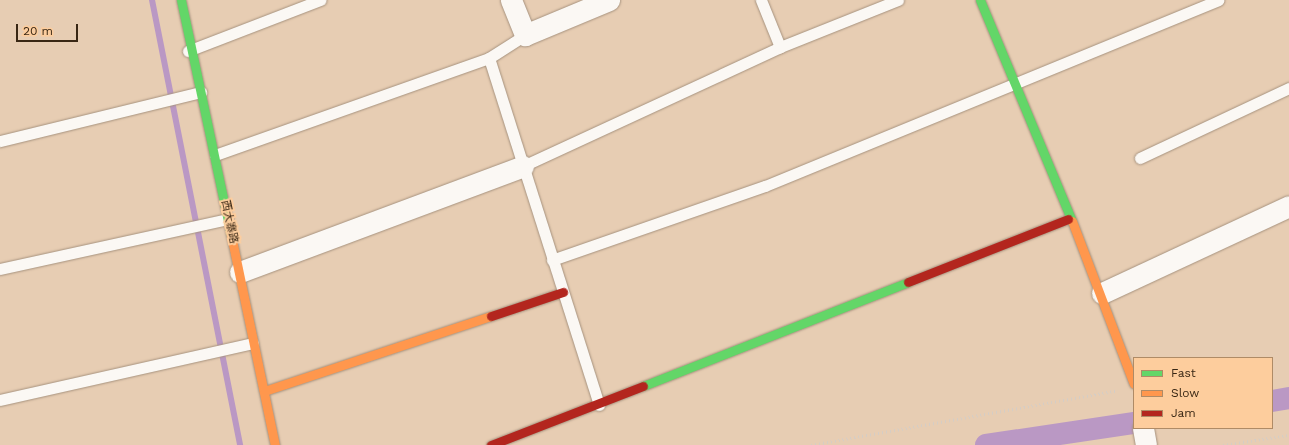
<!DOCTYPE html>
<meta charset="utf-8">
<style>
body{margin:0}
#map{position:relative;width:1289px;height:445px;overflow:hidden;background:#e7cdb3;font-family:"Work Sans","Noto Sans SC",sans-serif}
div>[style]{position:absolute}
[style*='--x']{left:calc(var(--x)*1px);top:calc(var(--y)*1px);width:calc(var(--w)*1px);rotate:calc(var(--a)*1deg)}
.stream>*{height:6px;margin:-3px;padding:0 3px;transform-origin:3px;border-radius:3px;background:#ba98c4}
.canal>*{height:22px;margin:-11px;padding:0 11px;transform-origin:11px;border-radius:11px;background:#ba98c4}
.path>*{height:2.5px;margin-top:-1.25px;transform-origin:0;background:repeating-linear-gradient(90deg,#d5cdc5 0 1px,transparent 0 4px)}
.roads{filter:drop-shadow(0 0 1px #a6927e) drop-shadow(0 0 1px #a6927e)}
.lane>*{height:11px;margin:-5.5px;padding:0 5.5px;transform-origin:5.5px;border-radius:5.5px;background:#fbf8f4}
.street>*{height:21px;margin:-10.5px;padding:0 10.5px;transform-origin:10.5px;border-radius:10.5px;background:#fbf8f4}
.fast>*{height:9px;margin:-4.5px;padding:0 4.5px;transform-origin:4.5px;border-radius:4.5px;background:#63d668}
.slow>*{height:9px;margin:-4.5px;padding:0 4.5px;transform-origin:4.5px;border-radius:4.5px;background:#ff974d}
.jam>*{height:9px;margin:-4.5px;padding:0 4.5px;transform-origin:4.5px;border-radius:4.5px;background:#b3261e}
span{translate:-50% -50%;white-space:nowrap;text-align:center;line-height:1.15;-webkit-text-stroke:4px #fdcd9d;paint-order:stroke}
.street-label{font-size:11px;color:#392714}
.legend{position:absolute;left:1133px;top:357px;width:140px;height:72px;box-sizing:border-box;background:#fdcd9d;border:1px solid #af8b66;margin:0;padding:5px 7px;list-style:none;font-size:12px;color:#392714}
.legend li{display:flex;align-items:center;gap:8px;height:20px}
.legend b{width:20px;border:1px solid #af8b66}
.scale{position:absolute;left:16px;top:24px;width:62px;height:18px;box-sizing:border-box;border:2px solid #392714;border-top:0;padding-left:5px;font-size:12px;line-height:14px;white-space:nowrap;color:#392714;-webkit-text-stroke:3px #fdcd9d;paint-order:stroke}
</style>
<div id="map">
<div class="stream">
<div style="--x:152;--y:0;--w:454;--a:78.8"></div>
</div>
<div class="canal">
<div style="--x:1272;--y:401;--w:17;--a:-10"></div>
<div style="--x:986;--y:445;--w:150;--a:-8.5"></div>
</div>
<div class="path">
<div style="--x:811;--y:445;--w:309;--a:-10.1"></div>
<div style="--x:1223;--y:445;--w:67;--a:-8.6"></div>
</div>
<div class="roads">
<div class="lane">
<div style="--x:761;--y:0;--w:51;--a:68"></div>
<div style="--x:188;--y:51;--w:142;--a:-21.1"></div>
<div style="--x:489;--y:58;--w:364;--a:72.4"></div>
<div style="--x:0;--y:141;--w:207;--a:-13.7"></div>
<div style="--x:215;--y:155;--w:291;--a:-19.5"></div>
<div style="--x:489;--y:58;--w:43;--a:-32.6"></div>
<div style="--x:1140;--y:158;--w:165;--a:-25.2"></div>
<div style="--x:523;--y:166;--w:283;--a:-24.8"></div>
<div style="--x:780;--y:47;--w:127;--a:-21.7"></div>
<div style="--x:552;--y:260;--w:225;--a:-19.2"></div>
<div style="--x:765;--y:186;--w:490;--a:-22.3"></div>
<div style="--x:0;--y:269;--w:233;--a:-12.4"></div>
<div style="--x:0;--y:400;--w:259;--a:-12.7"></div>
</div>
<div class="street">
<div style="--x:511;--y:0;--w:38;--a:68"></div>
<div style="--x:525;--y:35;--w:91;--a:-22.6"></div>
<div style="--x:240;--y:272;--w:302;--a:-20.5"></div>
<div style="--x:1102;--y:293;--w:206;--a:-24.9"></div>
<div style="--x:1143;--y:428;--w:17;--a:80"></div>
</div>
<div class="fast">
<div style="--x:181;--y:0;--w:240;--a:78"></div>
<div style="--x:980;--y:0;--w:239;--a:67.4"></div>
<div style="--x:643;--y:386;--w:285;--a:-21.4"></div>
</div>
<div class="slow">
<div style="--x:1072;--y:221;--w:174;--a:69.2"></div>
<div style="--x:231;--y:235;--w:215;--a:78.2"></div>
<div style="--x:264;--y:391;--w:239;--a:-18.3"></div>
</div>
<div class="jam">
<div style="--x:908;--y:282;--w:172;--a:-21.5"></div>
<div style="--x:491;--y:316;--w:76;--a:-18.4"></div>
<div style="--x:491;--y:445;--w:163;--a:-21.2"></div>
</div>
</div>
<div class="street-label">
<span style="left:229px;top:222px;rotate:78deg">西大寨路</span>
</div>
<ul class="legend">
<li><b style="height:5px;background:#63d668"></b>Fast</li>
<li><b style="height:5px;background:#ff974d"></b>Slow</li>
<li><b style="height:5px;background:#b3261e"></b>Jam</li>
</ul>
<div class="scale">20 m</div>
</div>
